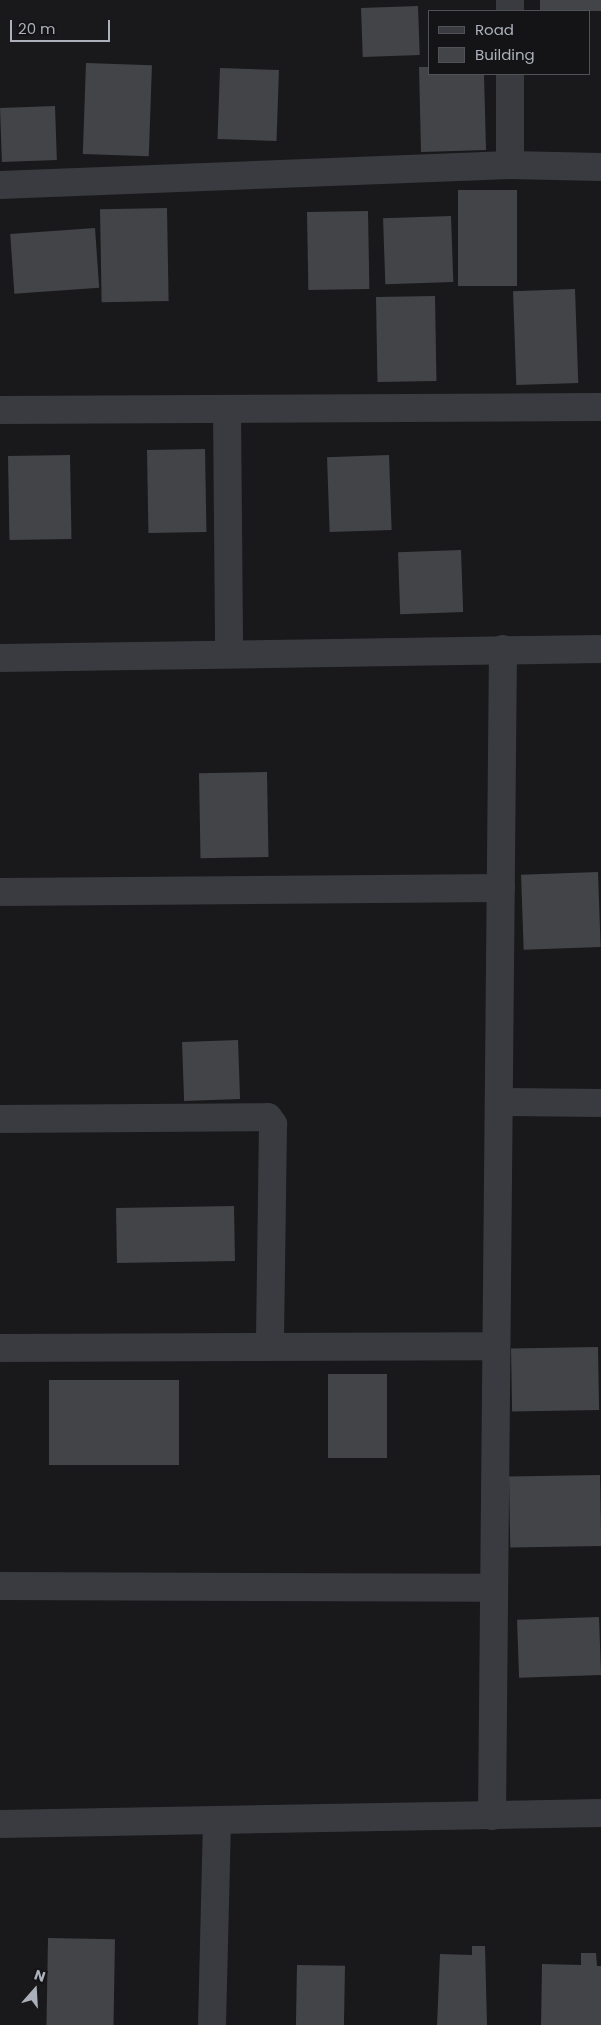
<!DOCTYPE html>
<style>
body{margin:0}
#map{position:relative;width:601px;height:2025px;overflow:hidden;background:#19191b;font-family:Poppins,sans-serif}
div>[style]{position:absolute}
[style*='--x']{left:calc(var(--x)*1px);top:calc(var(--y)*1px);width:calc(var(--w)*1px);rotate:calc(var(--a)*1deg)}
.building>*{inset:0;background:#434448;transform-origin:0 0}
.minor>*{height:28px;margin:-14px;padding:0 14px;transform-origin:14px;border-radius:14px;background:#3a3b40}
span{translate:-50% -50%;white-space:nowrap;text-align:center;line-height:1.15;-webkit-text-stroke:4px #141416;paint-order:stroke}
.legend{position:absolute;left:428px;top:10px;width:162px;height:65px;box-sizing:border-box;background:#141416;border:1px solid #515258;margin:0;padding:6px 9px;list-style:none;font-size:15px;color:#acb0ba}
.legend li{display:flex;align-items:center;gap:10px;height:25px}
.legend b{width:25px;border:1px solid #515258}
.north{position:absolute;left:10px;top:1965px;width:50px;height:50px;-webkit-text-stroke:4px #141416;paint-order:stroke;rotate:19deg;font-size:14px;font-weight:700;line-height:20px;text-align:center;color:#acb0ba}
.north::after{content:'';display:block;margin:auto;width:18px;height:22px;background:#acb0ba;clip-path:polygon(50% 0,100% 100%,50% 72%,0 100%)}
.scale{position:absolute;left:10px;top:20px;width:100px;height:22px;box-sizing:border-box;border:2px solid #acb0ba;border-top:0;padding-left:6px;font-size:15px;line-height:18px;white-space:nowrap;color:#acb0ba;-webkit-text-stroke:4px #141416;paint-order:stroke}
</style>
<div id="map">
<div class="building">
<div style="left:540px;top:0;width:61px;height:11px"></div>
<div style="left:418px;top:6px;width:49px;height:57px;rotate:88deg"></div>
<div style="left:86px;top:63px;width:66px;height:91px;rotate:2deg"></div>
<div style="clip-path:polygon(419px 67px,430px 67px,430px 74px,484px 74px,486px 150px,421px 152px)"></div>
<div style="left:220px;top:68px;width:59px;height:71px;rotate:2deg"></div>
<div style="left:55px;top:106px;width:54px;height:55px;rotate:88deg"></div>
<div style="left:458px;top:190px;width:59px;height:96px"></div>
<div style="left:167px;top:208px;width:93px;height:67px;rotate:89deg"></div>
<div style="left:368px;top:211px;width:78px;height:61px;rotate:89deg"></div>
<div style="left:451px;top:216px;width:66px;height:68px;rotate:88deg"></div>
<div style="left:95px;top:228px;width:60px;height:85px;rotate:86deg"></div>
<div style="left:575px;top:289px;width:94px;height:62px;rotate:88deg"></div>
<div style="left:435px;top:296px;width:85px;height:59px;rotate:89deg"></div>
<div style="left:205px;top:449px;width:83px;height:58px;rotate:89deg"></div>
<div style="left:70px;top:455px;width:84px;height:62px;rotate:89deg"></div>
<div style="left:389px;top:455px;width:75px;height:62px;rotate:88deg"></div>
<div style="left:461px;top:550px;width:62px;height:63px;rotate:88deg"></div>
<div style="left:267px;top:772px;width:85px;height:68px;rotate:89deg"></div>
<div style="left:598px;top:872px;width:75px;height:77px;rotate:88deg"></div>
<div style="left:238px;top:1040px;width:59px;height:56px;rotate:88deg"></div>
<div style="left:234px;top:1206px;width:55px;height:118px;rotate:89deg"></div>
<div style="left:598px;top:1347px;width:63px;height:87px;rotate:89deg"></div>
<div style="left:328px;top:1374px;width:59px;height:84px"></div>
<div style="left:49px;top:1380px;width:130px;height:85px"></div>
<div style="left:600px;top:1475px;width:71px;height:91px;rotate:89deg"></div>
<div style="left:599px;top:1617px;width:58px;height:82px;rotate:88deg"></div>
<div style="left:48px;top:1938px;width:67px;height:87px;rotate:1deg"></div>
<div style="clip-path:polygon(472px 1946px,485px 1946px,487px 2025px,437px 2025px,440px 1954px,472px 1955px)"></div>
<div style="clip-path:polygon(581px 1953px,596px 1953px,597px 1966px,601px 1966px,601px 2025px,541px 2025px,542px 1964px,581px 1965px)"></div>
<div style="left:297px;top:1965px;width:48px;height:60px;rotate:1deg"></div>
</div>
<div class="minor">
<div style="--x:510;--y:0;--w:11;--a:90"></div>
<div style="--x:510;--y:74;--w:91;--a:90"></div>
<div style="--x:0;--y:185;--w:510;--a:-2.25"></div>
<div style="--x:510;--y:165;--w:91;--a:1.3"></div>
<div style="--x:227;--y:409;--w:244;--a:89.5"></div>
<div style="--x:0;--y:410;--w:601;--a:-0.29"></div>
<div style="--x:0;--y:658;--w:601;--a:-0.86"></div>
<div style="--x:0;--y:892;--w:501;--a:-0.46"></div>
<div style="--x:499;--y:1102;--w:102;--a:0.6"></div>
<div style="--x:0;--y:1119;--w:268;--a:-0.4"></div>
<div style="--x:268;--y:1117;--w:9;--a:54"></div>
<div style="--x:273;--y:1124;--w:223;--a:90.8"></div>
<div style="--x:0;--y:1348;--w:496;--a:-0.2"></div>
<div style="--x:0;--y:1586;--w:494;--a:0.2"></div>
<div style="--x:492;--y:1816;--w:1167;--a:-89.46"></div>
<div style="--x:0;--y:1824;--w:601;--a:-1.05"></div>
<div style="--x:212;--y:2025;--w:204;--a:-88.6"></div>
</div>
<ul class="legend">
<li><b style="height:6px;background:#3a3b40"></b>Road</li>
<li><b style="height:14px;background:#434448"></b>Building</li>
</ul>
<div class="north">N</div>
<div class="scale">20 m</div>
</div>
